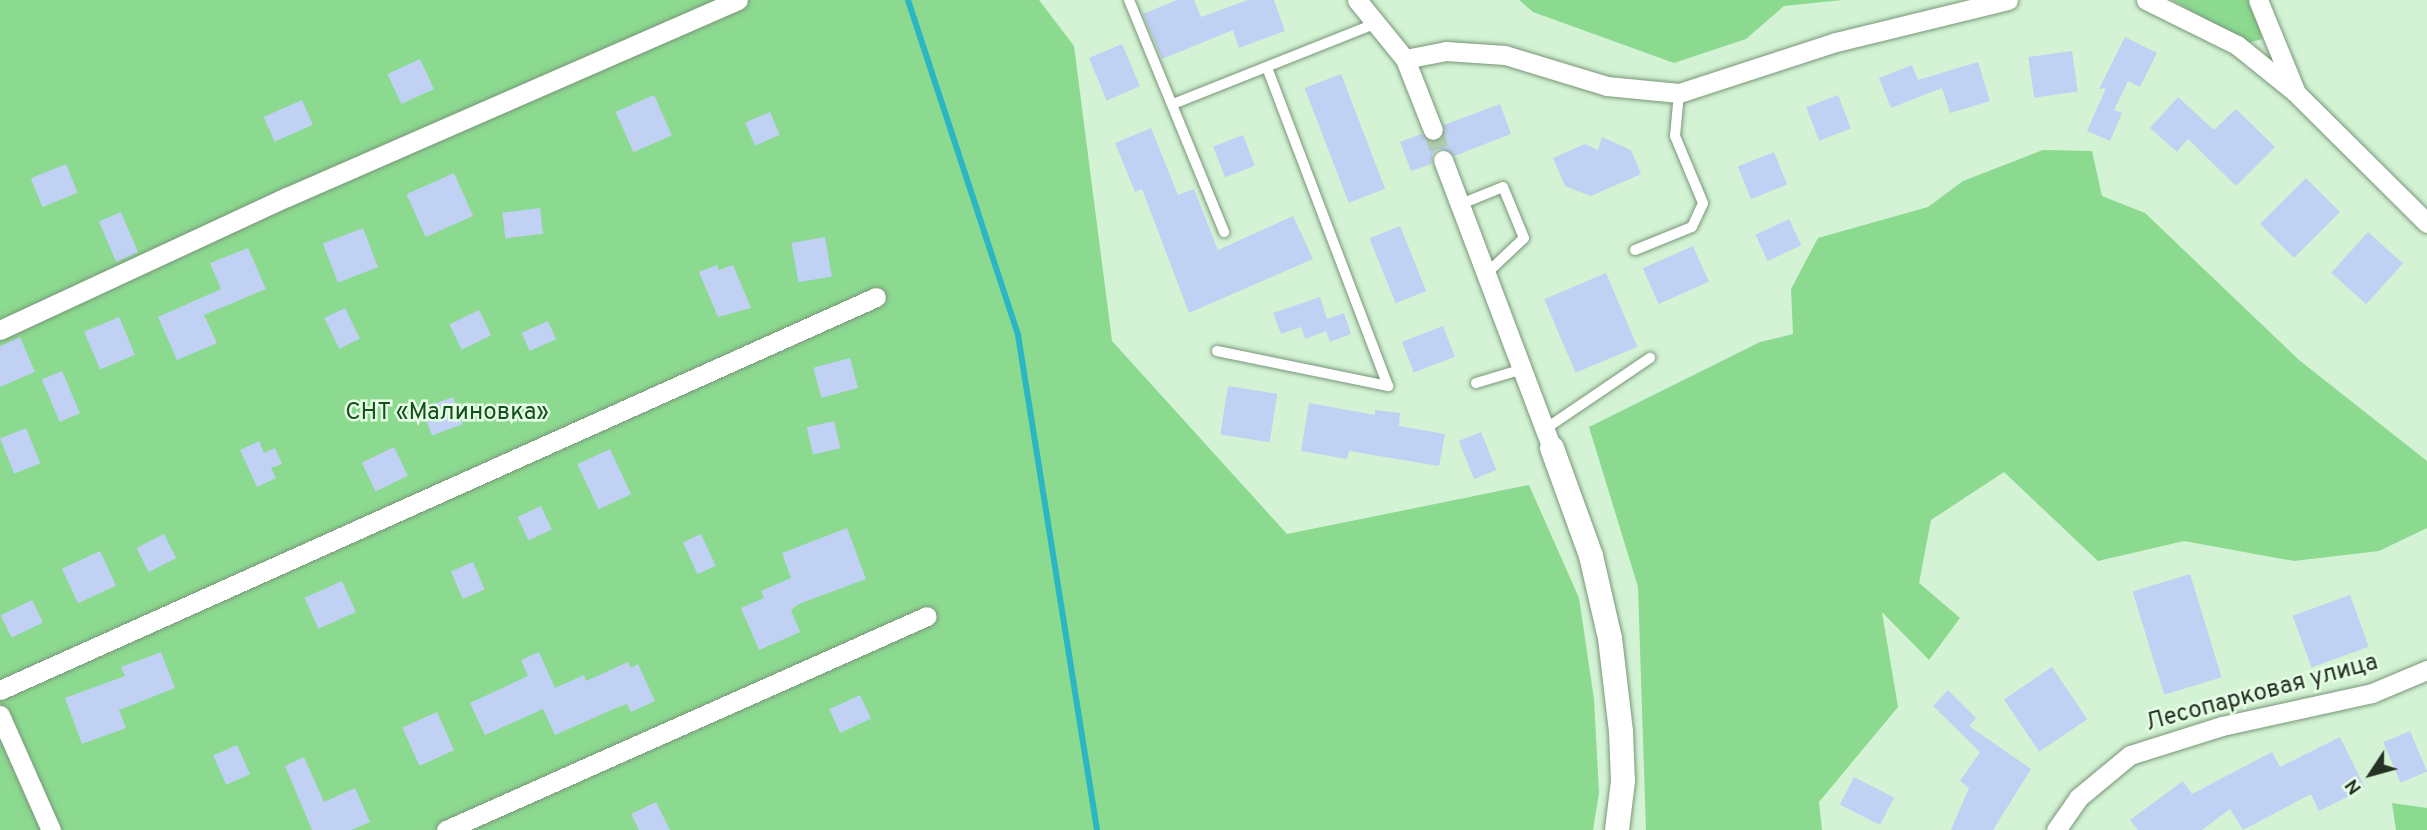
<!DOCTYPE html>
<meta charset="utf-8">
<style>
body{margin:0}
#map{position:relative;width:2427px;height:830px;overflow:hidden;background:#d3f3d4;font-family:Overpass,sans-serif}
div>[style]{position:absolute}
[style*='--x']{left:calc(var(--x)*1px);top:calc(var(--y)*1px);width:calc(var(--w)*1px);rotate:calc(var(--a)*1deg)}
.green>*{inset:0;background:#8cd990}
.stream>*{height:6px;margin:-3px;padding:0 3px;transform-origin:3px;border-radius:3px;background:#2cb6c4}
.building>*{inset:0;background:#c0d1f4;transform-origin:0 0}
.minor-tunnel>*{height:19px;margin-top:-9.5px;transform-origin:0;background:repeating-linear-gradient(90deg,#b0ccb1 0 19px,transparent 0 29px)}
.roads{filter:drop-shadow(0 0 2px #799579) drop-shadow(0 0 2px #799579)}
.service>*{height:10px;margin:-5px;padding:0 5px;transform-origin:5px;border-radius:5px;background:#fff}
.minor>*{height:19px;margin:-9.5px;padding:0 9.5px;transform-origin:9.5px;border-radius:9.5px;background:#fff}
.tertiary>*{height:24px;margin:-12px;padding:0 12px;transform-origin:12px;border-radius:12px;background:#fff}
span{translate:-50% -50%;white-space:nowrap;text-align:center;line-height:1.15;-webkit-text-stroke:5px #e5fee5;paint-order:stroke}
.park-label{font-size:24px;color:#15511d}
.street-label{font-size:24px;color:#253125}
.north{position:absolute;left:2336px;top:739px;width:70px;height:70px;-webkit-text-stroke:5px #e5fee5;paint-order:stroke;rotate:234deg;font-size:19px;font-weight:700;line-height:28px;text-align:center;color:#253125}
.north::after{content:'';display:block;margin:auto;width:24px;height:32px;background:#253125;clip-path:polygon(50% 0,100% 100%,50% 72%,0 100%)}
</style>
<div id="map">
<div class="green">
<div style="clip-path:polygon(0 0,1039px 0,1074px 46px,1112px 341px,1287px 534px,1529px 485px,1579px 598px,1594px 699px,1599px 793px,1593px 830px,0 830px)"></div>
<div style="clip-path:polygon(1519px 0,1842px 0,1784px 6px,1746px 39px,1674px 63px,1533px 12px)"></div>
<div style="clip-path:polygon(2172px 0,2253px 0,2262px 39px,2248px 43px)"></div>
<div style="clip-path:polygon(2043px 150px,2092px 151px,2102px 196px,2145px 213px,2299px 360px,2427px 461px,2427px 528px,2379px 551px,2294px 561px,2184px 541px,2098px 561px,2004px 472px,1931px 520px,1919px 583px,1960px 618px,1929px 660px,1882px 612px,1898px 707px,1819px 802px,1822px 830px,1646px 830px,1638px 587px,1589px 427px,1760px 342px,1793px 334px,1791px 289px,1818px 238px,1928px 207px,1963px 181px)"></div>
<div style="clip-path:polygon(2392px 803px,2427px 808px,2427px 830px,2396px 830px)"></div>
</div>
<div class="stream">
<div style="--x:908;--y:0;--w:353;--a:71.8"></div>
<div style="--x:1018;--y:335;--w:501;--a:80.93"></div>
</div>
<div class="building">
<div style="clip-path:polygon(1177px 0,1194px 0,1201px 17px,1248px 0,1274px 0,1285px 31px,1239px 48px,1233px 30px,1162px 59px,1143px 14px)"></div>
<div style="clip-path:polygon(2125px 37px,2157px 53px,2140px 87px,2128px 81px,2114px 110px,2122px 113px,2110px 141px,2087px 131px,2106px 88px,2099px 89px)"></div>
<div style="left:1122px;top:44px;width:46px;height:36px;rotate:67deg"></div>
<div style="left:2072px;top:51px;width:41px;height:44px;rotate:82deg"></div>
<div style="left:420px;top:59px;width:33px;height:36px;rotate:65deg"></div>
<div style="clip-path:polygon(1978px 62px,1990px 101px,1950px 113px,1942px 88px,1891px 108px,1879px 78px,1912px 65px,1918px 80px)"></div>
<div style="left:1341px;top:74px;width:123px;height:39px;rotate:69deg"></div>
<div style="left:654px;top:95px;width:44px;height:42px;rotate:66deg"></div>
<div style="left:1838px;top:95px;width:36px;height:34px;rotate:69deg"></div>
<div style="clip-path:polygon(2178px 97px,2214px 130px,2236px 109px,2275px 147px,2236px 186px,2188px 139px,2177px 152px,2150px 128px)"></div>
<div style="left:302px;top:100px;width:27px;height:42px;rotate:66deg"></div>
<div style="clip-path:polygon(1500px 104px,1511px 134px,1454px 156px,1439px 148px,1433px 153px,1431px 164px,1411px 171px,1400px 142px,1421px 134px,1437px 142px,1443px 137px,1444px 125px)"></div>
<div style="left:770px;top:112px;width:25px;height:27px;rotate:67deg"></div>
<div style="clip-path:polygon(1151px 128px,1178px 195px,1194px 189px,1218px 250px,1293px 216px,1313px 259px,1189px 313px,1142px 189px,1135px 192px,1115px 143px)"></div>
<div style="left:1243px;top:135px;width:33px;height:32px;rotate:69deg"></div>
<div style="clip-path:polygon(1602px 137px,1631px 150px,1641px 174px,1591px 196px,1565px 186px,1553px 158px,1585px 144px,1598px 150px)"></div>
<div style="left:1774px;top:152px;width:35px;height:39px;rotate:68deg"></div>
<div style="left:66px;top:164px;width:31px;height:38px;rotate:68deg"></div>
<div style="left:454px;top:173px;width:47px;height:52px;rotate:66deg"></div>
<div style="left:2306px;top:178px;width:48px;height:65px;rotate:45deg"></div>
<div style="left:540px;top:208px;width:26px;height:38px;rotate:83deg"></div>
<div style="left:121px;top:212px;width:44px;height:24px;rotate:67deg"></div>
<div style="left:1789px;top:219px;width:29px;height:37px;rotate:65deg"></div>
<div style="left:1400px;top:226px;width:70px;height:33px;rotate:68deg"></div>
<div style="left:363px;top:228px;width:42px;height:43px;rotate:69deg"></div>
<div style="left:2368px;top:232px;width:47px;height:55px;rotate:42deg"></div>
<div style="left:825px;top:237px;width:40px;height:34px;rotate:80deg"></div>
<div style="left:1693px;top:246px;width:39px;height:55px;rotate:66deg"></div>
<div style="clip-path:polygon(248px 248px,266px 289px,204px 315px,217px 343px,177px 360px,158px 317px,221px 289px,210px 263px)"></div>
<div style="clip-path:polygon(717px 265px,719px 270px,733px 265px,751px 308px,718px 317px,699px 272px)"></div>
<div style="left:1606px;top:273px;width:80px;height:67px;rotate:67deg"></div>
<div style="clip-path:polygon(1320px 297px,1327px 319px,1344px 313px,1351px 334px,1330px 342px,1326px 331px,1305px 339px,1301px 327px,1281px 334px,1273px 313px)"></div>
<div style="left:345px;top:308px;width:34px;height:23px;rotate:64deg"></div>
<div style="left:479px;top:310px;width:28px;height:33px;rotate:64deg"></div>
<div style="left:119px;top:317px;width:41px;height:38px;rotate:67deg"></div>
<div style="left:548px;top:321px;width:20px;height:29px;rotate:66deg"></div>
<div style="left:1443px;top:326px;width:33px;height:44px;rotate:69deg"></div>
<div style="clip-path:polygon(20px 337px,35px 372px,0 387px,0 346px)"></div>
<div style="left:850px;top:358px;width:31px;height:38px;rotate:75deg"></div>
<div style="left:62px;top:371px;width:46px;height:22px;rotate:67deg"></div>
<div style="left:1228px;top:386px;width:50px;height:49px;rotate:9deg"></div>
<div style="left:453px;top:397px;width:29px;height:33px;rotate:70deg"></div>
<div style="clip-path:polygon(1309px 403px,1375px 415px,1375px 410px,1400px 413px,1399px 426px,1445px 434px,1439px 466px,1349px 451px,1347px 459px,1301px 451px)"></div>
<div style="left:834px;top:421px;width:28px;height:28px;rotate:77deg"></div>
<div style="left:26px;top:428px;width:38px;height:28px;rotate:68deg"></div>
<div style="left:1481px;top:432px;width:41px;height:24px;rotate:68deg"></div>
<div style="clip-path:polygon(259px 441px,264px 453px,275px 448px,282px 464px,271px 468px,276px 478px,257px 487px,240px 450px)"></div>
<div style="left:394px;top:447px;width:32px;height:36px;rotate:64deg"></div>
<div style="left:610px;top:449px;width:50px;height:36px;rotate:65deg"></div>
<div style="left:541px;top:506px;width:26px;height:26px;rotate:65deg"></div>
<div style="clip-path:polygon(847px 528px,866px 579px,799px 604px,791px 610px,800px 632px,759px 650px,741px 608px,764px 598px,761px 591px,791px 578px,782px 553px)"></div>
<div style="left:164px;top:534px;width:27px;height:31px;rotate:63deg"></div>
<div style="left:701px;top:534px;width:35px;height:20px;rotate:65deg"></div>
<div style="left:100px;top:551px;width:38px;height:42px;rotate:65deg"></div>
<div style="left:473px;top:562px;width:30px;height:24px;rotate:67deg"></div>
<div style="left:2190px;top:574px;width:108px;height:60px;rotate:73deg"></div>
<div style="left:342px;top:581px;width:34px;height:41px;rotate:66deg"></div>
<div style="left:2350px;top:595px;width:55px;height:61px;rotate:70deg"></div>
<div style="left:32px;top:600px;width:25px;height:35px;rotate:64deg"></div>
<div style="clip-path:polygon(161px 652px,175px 688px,119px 710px,126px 728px,82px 744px,65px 698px,125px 676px,121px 667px)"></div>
<div style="clip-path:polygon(539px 652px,555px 688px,584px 675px,586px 681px,628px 662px,631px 668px,638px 664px,655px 701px,631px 712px,627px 704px,616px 708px,555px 735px,543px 709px,485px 735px,470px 703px,528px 676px,521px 660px)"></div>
<div style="left:2052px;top:667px;width:63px;height:58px;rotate:56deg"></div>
<div style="clip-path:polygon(1948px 690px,1976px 718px,1969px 726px,2031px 769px,1993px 830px,1951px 830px,1969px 788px,1960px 781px,1980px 752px,1933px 706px)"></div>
<div style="left:860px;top:695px;width:26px;height:34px;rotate:65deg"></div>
<div style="left:437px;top:712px;width:42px;height:38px;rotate:66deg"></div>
<div style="left:2410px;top:731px;width:44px;height:29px;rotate:67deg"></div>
<div style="clip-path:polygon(2340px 737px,2365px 788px,2319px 811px,2311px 794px,2243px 830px,2230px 809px,2202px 830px,2138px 830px,2130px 820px,2183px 781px,2192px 794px,2272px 752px,2280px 767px)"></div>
<div style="left:237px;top:745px;width:32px;height:26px;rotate:66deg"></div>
<div style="clip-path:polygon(304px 757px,324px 802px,355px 788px,370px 822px,351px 830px,312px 830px,285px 766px)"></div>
<div style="left:1854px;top:777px;width:45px;height:31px;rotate:27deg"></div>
<div style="clip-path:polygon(656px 802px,670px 830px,639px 830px,631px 814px)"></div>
</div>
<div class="minor-tunnel">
<div style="--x:1433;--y:130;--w:32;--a:72"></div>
</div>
<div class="roads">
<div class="service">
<div style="--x:1129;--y:0;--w:251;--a:67.7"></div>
<div style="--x:1173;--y:104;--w:214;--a:-21.7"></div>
<div style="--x:1461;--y:204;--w:45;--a:-22"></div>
<div style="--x:1503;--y:187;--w:55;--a:67.6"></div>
<div style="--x:1524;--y:238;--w:51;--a:136.6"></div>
<div style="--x:1635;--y:250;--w:61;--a:-22"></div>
<div style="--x:1692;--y:227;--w:26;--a:-65"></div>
<div style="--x:1703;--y:203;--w:73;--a:-112.7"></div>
<div style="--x:1675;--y:136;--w:43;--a:-84.7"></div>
<div style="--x:1217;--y:351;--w:175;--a:11.6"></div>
<div style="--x:1388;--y:386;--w:341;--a:-110.8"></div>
<div style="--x:1476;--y:383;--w:49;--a:-16.6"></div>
<div style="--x:1545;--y:429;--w:127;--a:-34.1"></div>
</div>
<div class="minor">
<div style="--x:1357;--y:0;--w:76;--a:50.9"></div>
<div style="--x:1405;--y:59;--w:76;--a:68.5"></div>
<div style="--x:2146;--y:0;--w:102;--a:26.3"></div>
<div style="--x:2237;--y:45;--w:75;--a:39"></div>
<div style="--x:2295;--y:92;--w:186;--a:44.8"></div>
<div style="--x:2258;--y:0;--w:97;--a:67.7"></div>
<div style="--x:1405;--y:59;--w:42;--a:-11"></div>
<div style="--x:1446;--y:51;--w:59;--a:3.9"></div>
<div style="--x:1505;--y:55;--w:107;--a:16.9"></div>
<div style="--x:1607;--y:86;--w:72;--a:5.6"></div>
<div style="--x:1679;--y:93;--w:165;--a:-18"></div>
<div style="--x:1836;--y:42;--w:177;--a:-13.7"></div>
<div style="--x:1443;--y:160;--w:308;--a:69.3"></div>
<div style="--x:0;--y:330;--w:316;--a:-24.9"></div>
<div style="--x:287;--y:197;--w:492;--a:-23.6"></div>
<div style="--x:0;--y:690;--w:960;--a:-24.16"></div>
<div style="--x:0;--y:715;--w:126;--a:66.1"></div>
<div style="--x:446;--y:830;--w:526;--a:-23.98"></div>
<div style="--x:2056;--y:830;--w:39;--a:-55"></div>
<div style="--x:2078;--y:798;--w:67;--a:-39.6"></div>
<div style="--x:2130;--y:755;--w:96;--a:-17.5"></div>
<div style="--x:2222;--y:726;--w:154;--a:-12.4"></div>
<div style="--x:2372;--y:693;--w:60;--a:-22.7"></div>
</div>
<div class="tertiary">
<div style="--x:1552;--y:448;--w:115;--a:70.1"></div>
<div style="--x:1591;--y:556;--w:84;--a:77"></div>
<div style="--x:1610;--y:638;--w:95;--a:83.3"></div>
<div style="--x:1621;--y:732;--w:49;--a:87.7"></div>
<div style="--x:1623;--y:781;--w:49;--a:97"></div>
</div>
</div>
<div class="park-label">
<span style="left:447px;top:414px">СНТ «Малиновка»</span>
</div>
<div class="street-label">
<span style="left:2262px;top:694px;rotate:-15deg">Лесопарковая улица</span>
</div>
<div class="north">N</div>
</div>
